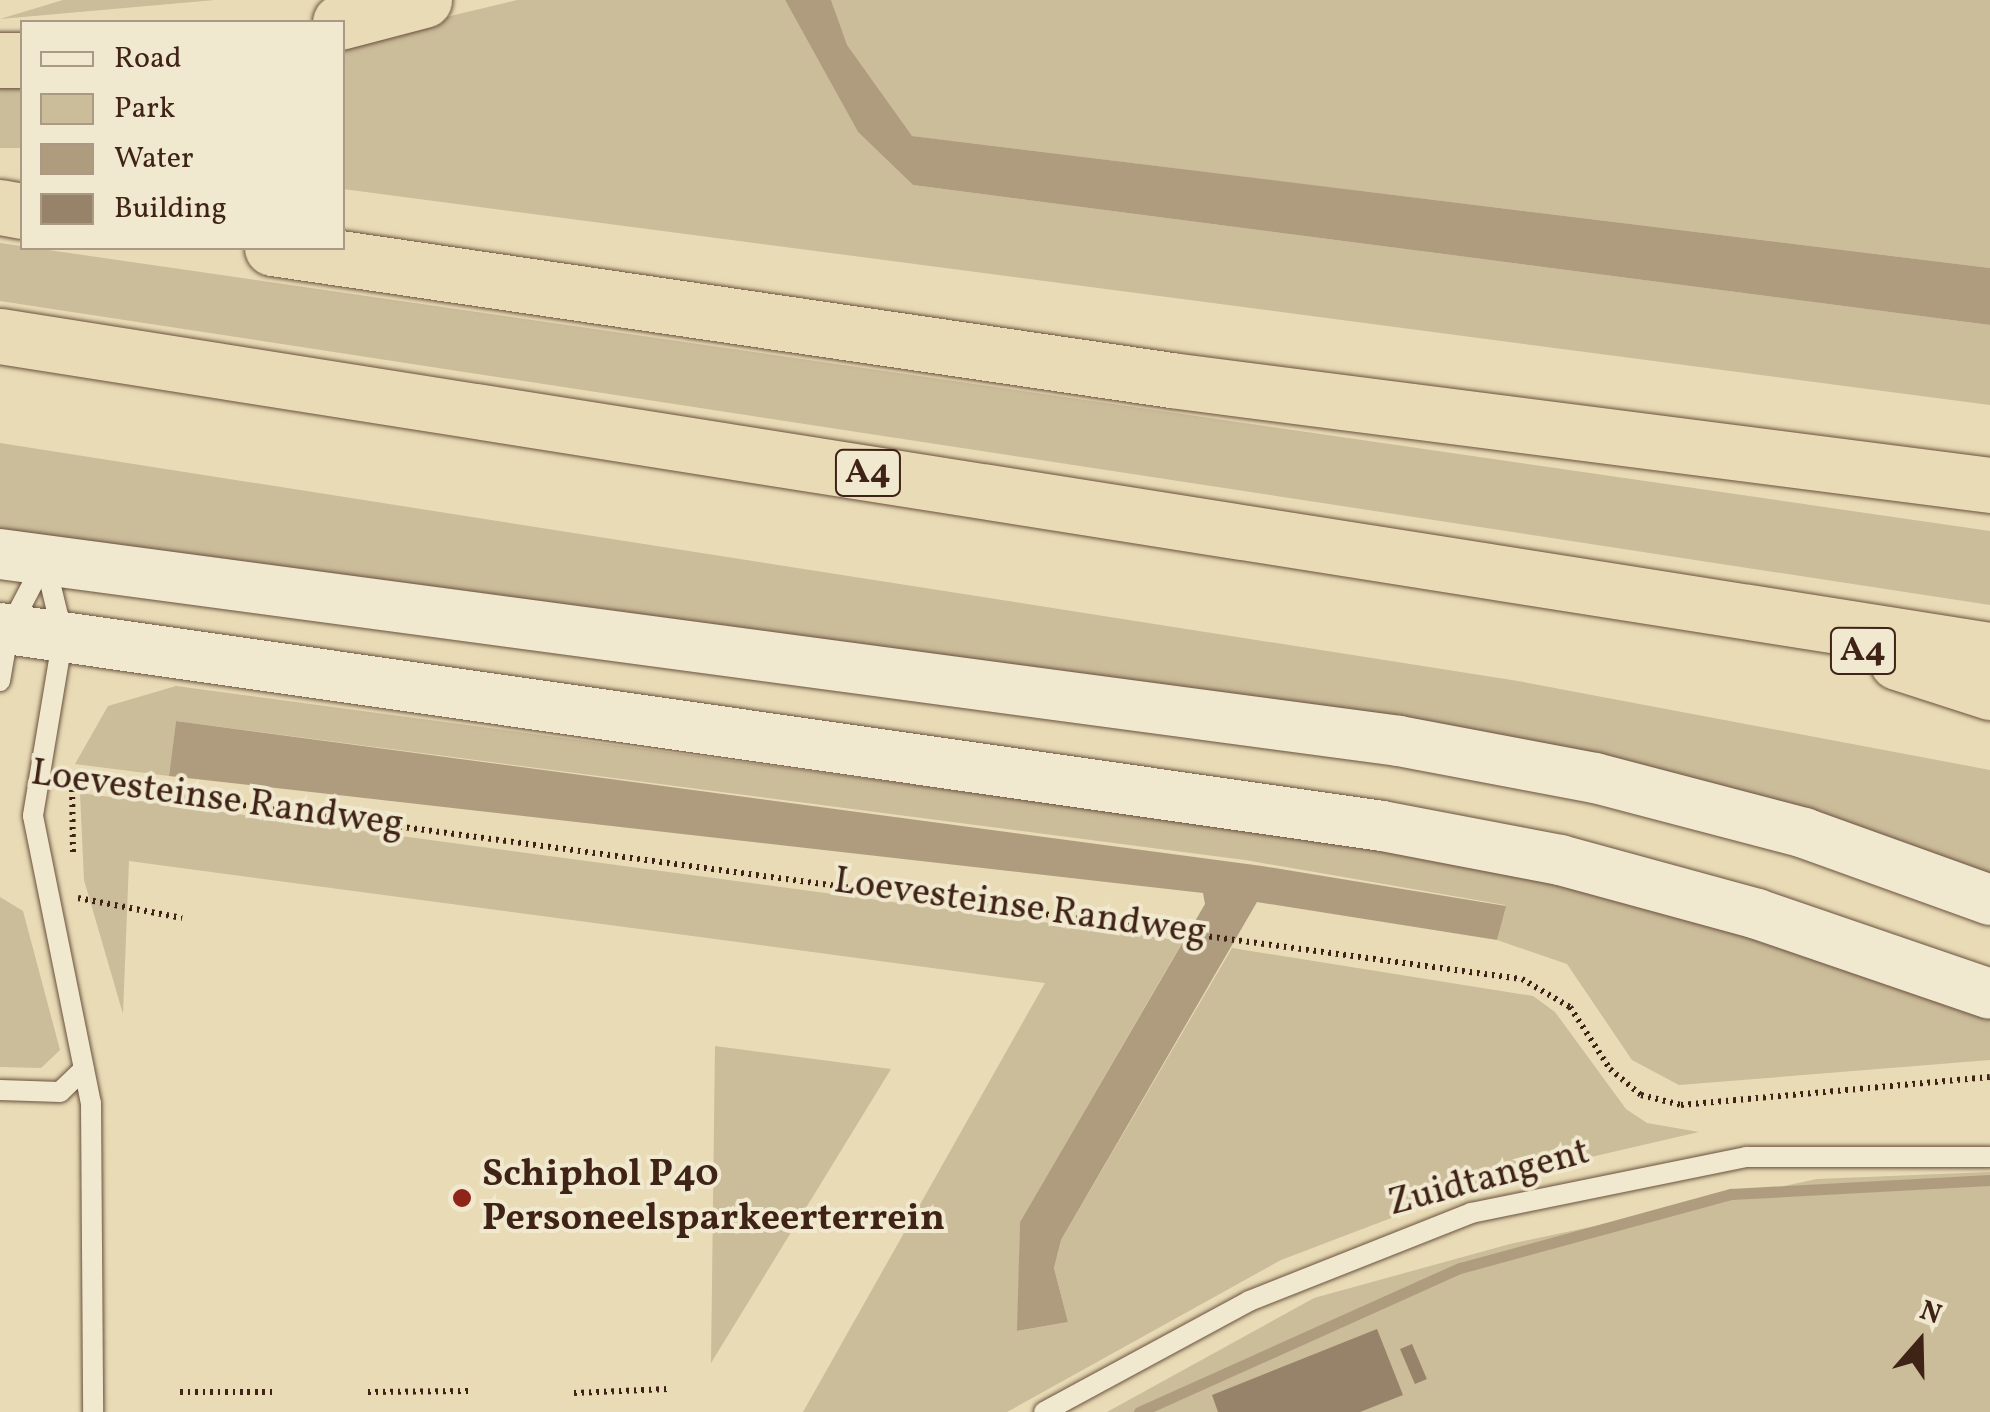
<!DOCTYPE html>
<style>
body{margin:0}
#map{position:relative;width:1990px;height:1412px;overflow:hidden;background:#e8dbb5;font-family:Vollkorn,serif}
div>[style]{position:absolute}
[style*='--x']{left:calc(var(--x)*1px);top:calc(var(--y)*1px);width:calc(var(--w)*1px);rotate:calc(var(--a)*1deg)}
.green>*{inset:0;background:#cbbc9a;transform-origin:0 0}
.water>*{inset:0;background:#af9c7f}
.stream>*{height:11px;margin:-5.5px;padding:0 5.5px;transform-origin:5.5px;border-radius:5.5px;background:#af9c7f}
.building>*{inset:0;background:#978369;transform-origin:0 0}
.path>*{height:6px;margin-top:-3px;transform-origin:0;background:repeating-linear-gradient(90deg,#402317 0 2.5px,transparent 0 7.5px)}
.roads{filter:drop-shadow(0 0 2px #6a513e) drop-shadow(0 0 2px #6a513e)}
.service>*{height:20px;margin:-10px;padding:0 10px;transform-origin:10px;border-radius:10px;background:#f0e8cf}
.tertiary>*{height:50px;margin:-25px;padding:0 25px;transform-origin:25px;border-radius:25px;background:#f0e8cf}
.motorway>*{height:55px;margin:-27.5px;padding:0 27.5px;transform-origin:27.5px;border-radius:27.5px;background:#e8dbb5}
.dots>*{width:28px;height:28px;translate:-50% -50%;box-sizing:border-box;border:5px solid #f0e8cf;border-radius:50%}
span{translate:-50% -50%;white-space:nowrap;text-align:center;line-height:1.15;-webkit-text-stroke:8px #f0e8cf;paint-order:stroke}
.shield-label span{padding:2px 8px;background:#f0e8cf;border:2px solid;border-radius:8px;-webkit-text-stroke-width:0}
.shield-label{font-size:35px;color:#402317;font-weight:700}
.street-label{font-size:38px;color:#402317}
.poi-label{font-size:38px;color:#402317;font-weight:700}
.left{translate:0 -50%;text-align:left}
.legend{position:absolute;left:20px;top:20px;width:325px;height:230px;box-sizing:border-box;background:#f0e8cf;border:2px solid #aa9985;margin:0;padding:12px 18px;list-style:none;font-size:30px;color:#402317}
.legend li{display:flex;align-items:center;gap:20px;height:50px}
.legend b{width:50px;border:2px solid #aa9985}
.north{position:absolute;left:1870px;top:1292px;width:100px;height:100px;-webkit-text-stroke:8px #f0e8cf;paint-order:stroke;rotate:20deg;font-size:28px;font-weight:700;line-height:40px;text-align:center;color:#402317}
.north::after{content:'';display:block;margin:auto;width:35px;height:45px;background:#402317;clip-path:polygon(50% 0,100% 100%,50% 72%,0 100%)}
</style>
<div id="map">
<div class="green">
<div style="clip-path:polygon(63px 0,215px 0,0 19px)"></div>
<div style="clip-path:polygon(517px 0,785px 0,858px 132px,913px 185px,1990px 325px,1990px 405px,343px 189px,342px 42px)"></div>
<div style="clip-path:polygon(831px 0,1990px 0,1990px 268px,911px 136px,846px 45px)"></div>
<div style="left:0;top:83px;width:22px;height:65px"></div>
<div style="clip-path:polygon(0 243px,1990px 531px,1990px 605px,0 301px)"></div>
<div style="clip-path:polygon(0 443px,1518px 681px,1990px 770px,1990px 885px,1854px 836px,0 537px)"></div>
<div style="clip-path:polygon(176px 686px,1548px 870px,1990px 1002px,1990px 1060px,1679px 1085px,1632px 1060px,1567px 964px,1497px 940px,1505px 905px,1245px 860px,176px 721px,169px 776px,75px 764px,108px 706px)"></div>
<div style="clip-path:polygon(80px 793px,1183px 941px,1020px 1222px,1018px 1331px,1068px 1322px,1054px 1268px,1061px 1240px,1232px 948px,1533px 996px,1555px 1012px,1626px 1109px,1647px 1123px,1699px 1132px,1491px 1180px,1281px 1260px,1007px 1412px,803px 1412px,1045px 983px,129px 861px,123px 1014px,84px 880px)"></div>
<div style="clip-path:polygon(0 897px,23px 911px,60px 1050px,41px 1068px,0 1067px)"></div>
<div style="clip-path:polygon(715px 1046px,891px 1069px,711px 1363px)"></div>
<div style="clip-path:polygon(1990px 1172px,1990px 1412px,1107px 1412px,1314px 1298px,1510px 1244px,1817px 1179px)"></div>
</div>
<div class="water">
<div style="clip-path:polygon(785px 0,831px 0,847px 45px,912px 136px,1990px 268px,1990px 325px,913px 185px,858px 132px)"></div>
<div style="clip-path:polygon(176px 721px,1262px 866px,1506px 906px,1497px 940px,1257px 902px,1061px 1240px,1054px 1268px,1068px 1322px,1017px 1331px,1020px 1222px,1205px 904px,1203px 893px,169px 776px)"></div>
</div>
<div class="stream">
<div style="--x:1139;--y:1412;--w:352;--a:-24.2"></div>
<div style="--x:1460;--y:1268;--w:281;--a:-15.3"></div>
<div style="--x:1731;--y:1194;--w:259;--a:-3.1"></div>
</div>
<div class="building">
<div style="clip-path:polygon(1377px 1329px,1403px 1395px,1360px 1412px,1218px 1412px,1212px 1395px)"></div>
<div style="left:1412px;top:1344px;width:38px;height:13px;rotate:67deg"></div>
</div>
<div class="path">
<div style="--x:65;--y:781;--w:1470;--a:7.74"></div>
<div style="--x:1522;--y:979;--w:56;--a:30.3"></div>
<div style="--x:1570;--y:1007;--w:74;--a:57.2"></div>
<div style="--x:1610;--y:1069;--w:40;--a:40"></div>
<div style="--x:1641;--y:1095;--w:41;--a:14"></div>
<div style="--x:1681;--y:1105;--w:310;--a:-5.2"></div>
<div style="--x:72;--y:782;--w:74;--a:89.2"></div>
<div style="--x:78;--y:898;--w:106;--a:10.9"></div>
<div style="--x:180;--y:1392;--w:93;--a:0"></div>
<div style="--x:368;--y:1392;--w:100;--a:-0.6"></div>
<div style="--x:574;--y:1393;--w:94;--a:-2.4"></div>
</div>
<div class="roads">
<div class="service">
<div style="--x:45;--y:562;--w:76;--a:76.3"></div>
<div style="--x:63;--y:636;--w:182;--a:99.5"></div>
<div style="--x:33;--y:816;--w:293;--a:78.6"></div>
<div style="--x:91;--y:1103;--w:309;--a:89.6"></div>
<div style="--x:0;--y:681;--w:53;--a:-80.2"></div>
<div style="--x:9;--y:629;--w:76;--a:-62.4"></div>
<div style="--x:0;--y:1090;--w:60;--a:1.9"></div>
<div style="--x:60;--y:1092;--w:33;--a:-44"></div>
<div style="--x:1044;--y:1412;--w:233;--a:-28.4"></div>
<div style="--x:1249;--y:1301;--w:239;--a:-21.6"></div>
<div style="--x:1471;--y:1213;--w:281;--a:-11.5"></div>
<div style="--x:1746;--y:1157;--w:244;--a:0"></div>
</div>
<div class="tertiary">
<div style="--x:0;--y:554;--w:1411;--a:7.61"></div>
<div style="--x:1399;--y:741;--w:199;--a:10.7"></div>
<div style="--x:1595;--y:778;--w:216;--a:14.7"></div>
<div style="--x:1804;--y:833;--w:198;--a:19.8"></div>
<div style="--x:0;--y:628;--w:1396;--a:8.15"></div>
<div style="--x:1382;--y:826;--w:181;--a:10.8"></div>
<div style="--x:1560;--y:860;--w:204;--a:15.3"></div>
<div style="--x:1757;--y:914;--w:246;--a:18.9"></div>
</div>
<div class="motorway">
<div style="--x:340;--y:22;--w:87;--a:-14.7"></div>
<div style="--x:0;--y:60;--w:22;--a:0"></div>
<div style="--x:0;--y:207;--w:22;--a:10"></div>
<div style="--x:272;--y:248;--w:909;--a:8.35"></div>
<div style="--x:1171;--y:380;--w:826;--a:7.31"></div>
<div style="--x:0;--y:336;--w:2015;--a:8.97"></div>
<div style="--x:1897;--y:662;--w:98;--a:17.9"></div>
</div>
</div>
<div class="dots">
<div style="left:462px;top:1198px;background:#8f2418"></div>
</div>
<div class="shield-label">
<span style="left:868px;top:473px">A4</span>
<span style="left:1863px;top:651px">A4</span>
</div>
<div class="street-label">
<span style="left:217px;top:800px;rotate:8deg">Loevesteinse Randweg</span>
<span style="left:1020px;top:908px;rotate:8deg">Loevesteinse Randweg</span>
<span style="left:1489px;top:1179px;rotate:-15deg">Zuidtangent</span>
</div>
<div class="poi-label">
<span class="left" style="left:482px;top:1198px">Schiphol P40<br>Personeelsparkeerterrein</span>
</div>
<ul class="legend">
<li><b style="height:12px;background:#f0e8cf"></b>Road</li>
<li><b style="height:28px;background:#cbbc9a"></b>Park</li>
<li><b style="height:28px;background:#af9c7f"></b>Water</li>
<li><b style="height:28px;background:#978369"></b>Building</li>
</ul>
<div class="north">N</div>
</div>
